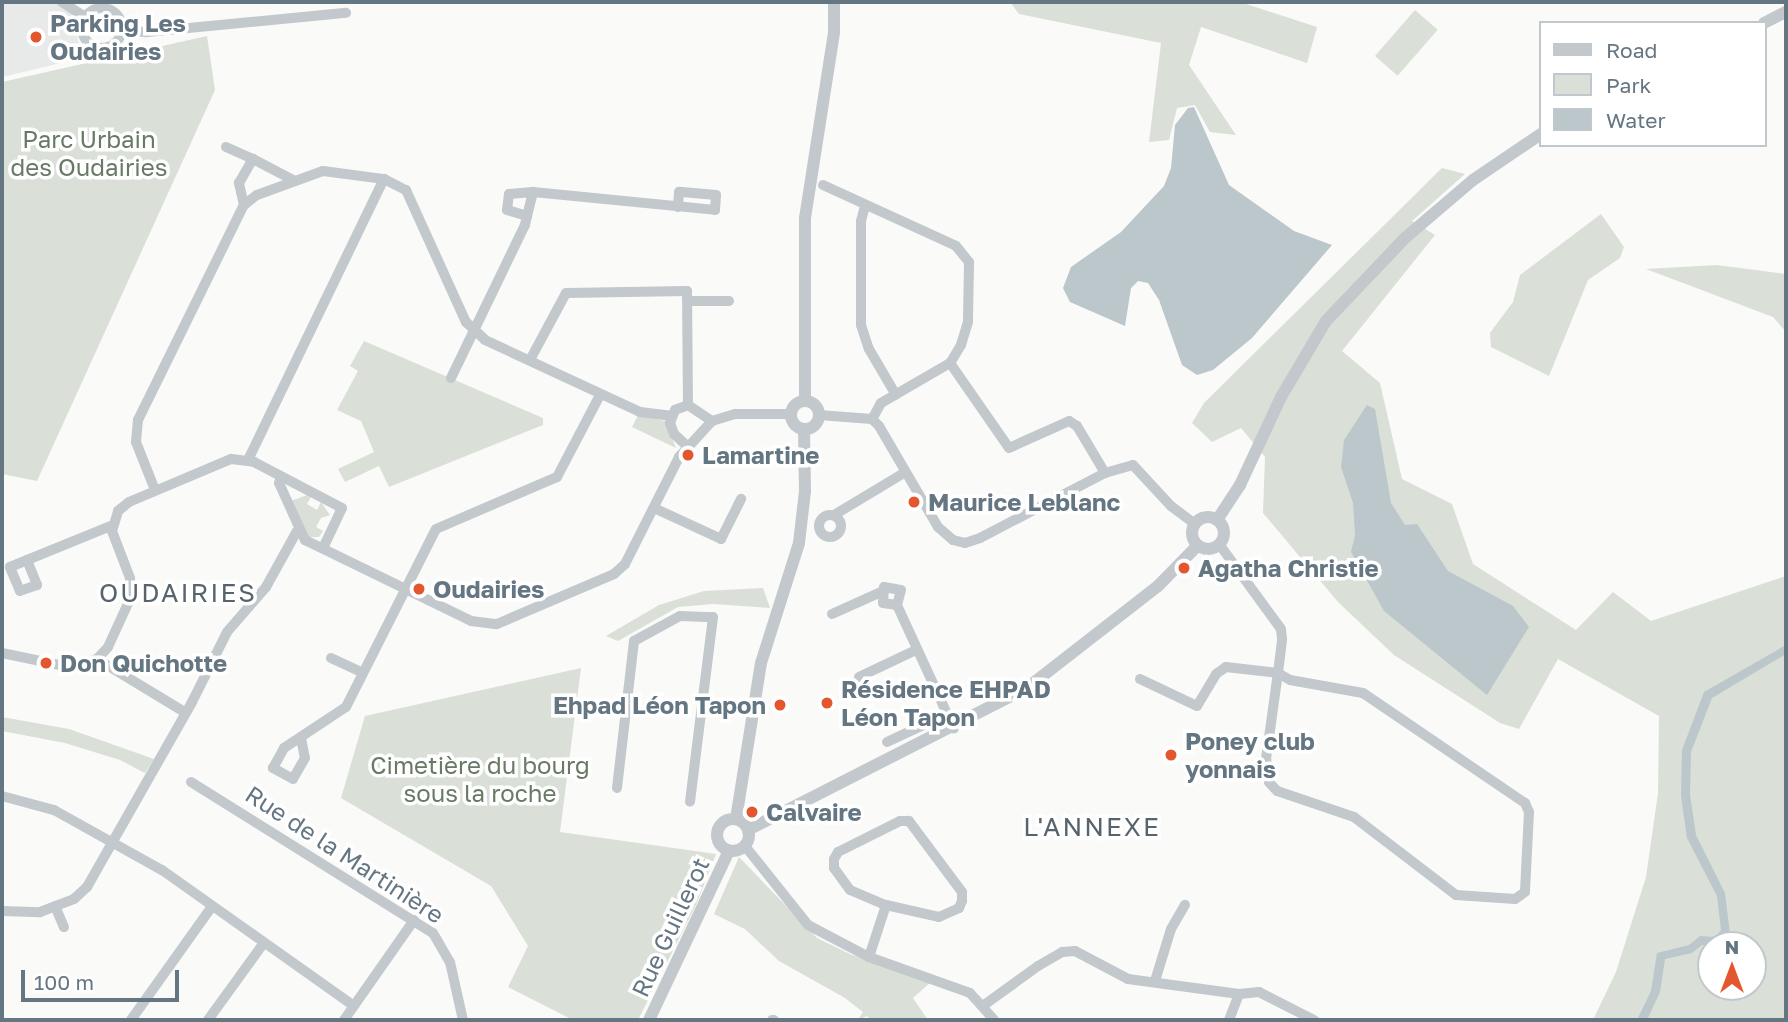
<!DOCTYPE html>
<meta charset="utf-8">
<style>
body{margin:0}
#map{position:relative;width:1788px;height:1022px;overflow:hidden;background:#fafaf8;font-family:"Golos Text",sans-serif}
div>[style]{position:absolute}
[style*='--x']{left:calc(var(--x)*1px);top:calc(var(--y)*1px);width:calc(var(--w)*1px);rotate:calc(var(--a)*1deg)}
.built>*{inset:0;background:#e8e9e9}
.green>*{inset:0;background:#dadfd7;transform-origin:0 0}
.water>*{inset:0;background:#bbc7cb}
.minor>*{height:10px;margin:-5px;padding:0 5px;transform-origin:5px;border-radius:5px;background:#c3c8cc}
.minor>.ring{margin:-5px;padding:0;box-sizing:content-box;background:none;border:10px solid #c3c8cc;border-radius:50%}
.tertiary>*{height:12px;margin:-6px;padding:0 6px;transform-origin:6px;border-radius:6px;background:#c3c8cc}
.tertiary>.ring{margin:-6px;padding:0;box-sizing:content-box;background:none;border:12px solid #c3c8cc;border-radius:50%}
.dots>*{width:19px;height:19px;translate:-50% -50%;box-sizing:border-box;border:4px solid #fff;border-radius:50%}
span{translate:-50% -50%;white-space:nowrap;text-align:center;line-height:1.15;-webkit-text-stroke:7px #fff;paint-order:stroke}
.poi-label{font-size:24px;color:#657683;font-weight:700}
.left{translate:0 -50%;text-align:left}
.right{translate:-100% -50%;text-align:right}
.park-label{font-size:24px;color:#687a64}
.street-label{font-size:24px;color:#657683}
.neighbourhood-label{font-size:26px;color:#57646e;letter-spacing:2px}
.frame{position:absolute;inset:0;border:4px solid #657683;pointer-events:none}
.legend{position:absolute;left:1539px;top:21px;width:228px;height:126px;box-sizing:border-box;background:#fff;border:2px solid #c1c8cd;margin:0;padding:9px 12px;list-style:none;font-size:21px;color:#657683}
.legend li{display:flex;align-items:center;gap:14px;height:35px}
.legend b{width:35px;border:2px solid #c1c8cd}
.north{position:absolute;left:1697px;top:931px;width:70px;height:70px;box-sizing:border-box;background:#fff;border:2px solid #c1c8cd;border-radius:50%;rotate:0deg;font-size:19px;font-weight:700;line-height:28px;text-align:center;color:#657683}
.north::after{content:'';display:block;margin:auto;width:24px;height:32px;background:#e4572e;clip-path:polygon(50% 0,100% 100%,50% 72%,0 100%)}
.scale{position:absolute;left:21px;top:970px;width:158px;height:32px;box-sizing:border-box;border:4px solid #657683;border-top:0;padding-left:9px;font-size:21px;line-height:24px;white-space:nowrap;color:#657683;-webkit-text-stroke:5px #fff;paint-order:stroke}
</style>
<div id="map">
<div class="built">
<div style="clip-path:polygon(2px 2px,70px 2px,82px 58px,2px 77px)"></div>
</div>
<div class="green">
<div style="clip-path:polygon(1010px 2px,1240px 2px,1317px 27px,1307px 63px,1201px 27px,1189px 65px,1236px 135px,1210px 132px,1195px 105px,1177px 108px,1169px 140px,1149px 142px,1161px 43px,1019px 14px)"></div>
<div style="left:1415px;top:10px;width:30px;height:61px;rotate:41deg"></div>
<div style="clip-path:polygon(207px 36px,215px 90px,37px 481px,2px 474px,2px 82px)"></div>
<div style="clip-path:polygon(evenodd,1442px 168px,1465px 174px,1412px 221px,1435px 235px,1342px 351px,1380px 383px,1402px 479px,1452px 504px,1473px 564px,1576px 630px,1613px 592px,1651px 621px,1786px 576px,1786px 1020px,1593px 1020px,1616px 972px,1646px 877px,1658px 793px,1659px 716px,1558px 659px,1519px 729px,1500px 723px,1394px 655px,1338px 602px,1263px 513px,1265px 457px,1241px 428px,1212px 442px,1192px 423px,1204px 403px,1442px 168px,1711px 945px,1753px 945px,1753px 987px,1711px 987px,1711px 945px)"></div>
<div style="clip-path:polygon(1601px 214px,1624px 247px,1620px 258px,1588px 280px,1549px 376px,1491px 347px,1490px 333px,1513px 302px,1520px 275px)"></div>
<div style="clip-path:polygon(1717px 265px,1786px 274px,1786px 332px,1773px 317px,1646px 269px)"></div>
<div style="clip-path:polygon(364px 341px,543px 418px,543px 425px,389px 487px,379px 466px,345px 482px,338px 469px,374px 452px,361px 421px,337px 410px,358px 371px,350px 366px)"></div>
<div style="clip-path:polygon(638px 415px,665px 421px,676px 448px,632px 427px)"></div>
<div style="clip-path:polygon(307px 495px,311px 497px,307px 504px,317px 510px,321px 502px,330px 515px,321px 518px,316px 527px,323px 531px,319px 537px,308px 537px,291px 501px)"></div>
<div style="clip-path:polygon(763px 588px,770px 608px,713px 604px,678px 607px,618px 641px,606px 636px,659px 605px,704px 591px)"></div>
<div style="clip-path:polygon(581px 668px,560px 832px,716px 854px,696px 905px,638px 1020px,573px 1020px,508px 987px,528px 946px,491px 886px,341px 798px,365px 716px)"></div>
<div style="clip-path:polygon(2px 717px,69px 729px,154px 759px,145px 773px,120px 760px,65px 743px,2px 731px)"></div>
<div style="clip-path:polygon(739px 857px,817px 938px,852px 955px,931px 982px,913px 998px,928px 1020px,871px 1020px,867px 1016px,858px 1020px,863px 1012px,845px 998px,779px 961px,745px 929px,714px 914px)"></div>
</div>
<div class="water">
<div style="clip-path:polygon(1194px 107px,1229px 185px,1294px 231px,1332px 245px,1252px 338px,1213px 370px,1197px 375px,1182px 365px,1159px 300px,1148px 283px,1138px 281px,1131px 288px,1125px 326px,1070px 302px,1063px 288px,1071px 267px,1121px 232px,1164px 186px,1171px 168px,1175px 125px,1188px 108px)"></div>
<div style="clip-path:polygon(1367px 405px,1375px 409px,1391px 503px,1405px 525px,1417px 524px,1448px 571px,1513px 606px,1529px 627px,1487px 695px,1384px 611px,1351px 552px,1355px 535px,1353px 503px,1341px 467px,1344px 440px)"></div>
<div style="clip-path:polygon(1786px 645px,1786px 654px,1712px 698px,1691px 752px,1690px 795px,1696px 835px,1725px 893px,1730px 934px,1721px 945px,1702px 945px,1692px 953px,1665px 959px,1660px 992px,1647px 1020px,1637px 1020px,1651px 991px,1657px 953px,1689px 945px,1700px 936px,1715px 937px,1721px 930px,1717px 896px,1687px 838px,1681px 796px,1682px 750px,1704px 692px)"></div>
</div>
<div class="minor">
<div style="--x:62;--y:2;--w:27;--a:33"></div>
<div class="ring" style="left:82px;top:8px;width:30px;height:30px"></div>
<div style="--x:122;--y:30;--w:25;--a:5"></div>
<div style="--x:147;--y:32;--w:200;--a:-5.5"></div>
<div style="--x:226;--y:147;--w:30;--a:24"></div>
<div style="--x:823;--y:185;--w:146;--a:24.6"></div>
<div style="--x:956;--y:246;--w:21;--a:51"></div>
<div style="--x:969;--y:262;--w:60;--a:91"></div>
<div style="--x:968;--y:322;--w:24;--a:107"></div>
<div style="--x:961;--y:345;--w:21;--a:121"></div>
<div style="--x:950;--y:363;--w:80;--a:149.9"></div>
<div style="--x:881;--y:403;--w:18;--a:119"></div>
<div style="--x:244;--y:205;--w:23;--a:-103"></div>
<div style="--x:239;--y:183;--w:28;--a:-60"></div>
<div style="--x:253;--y:159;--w:45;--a:27.7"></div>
<div style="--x:865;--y:206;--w:16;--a:105"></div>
<div style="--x:861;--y:221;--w:104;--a:90"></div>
<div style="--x:861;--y:325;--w:25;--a:72"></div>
<div style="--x:869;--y:349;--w:53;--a:59.6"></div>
<div style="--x:527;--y:216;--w:25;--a:-76"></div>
<div style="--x:533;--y:192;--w:183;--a:5.6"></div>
<div style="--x:715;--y:210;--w:15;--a:-86"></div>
<div style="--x:716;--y:195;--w:37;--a:-175"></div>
<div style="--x:679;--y:192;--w:15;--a:94"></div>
<div style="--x:690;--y:301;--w:39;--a:0"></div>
<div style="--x:530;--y:360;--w:76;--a:-61.8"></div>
<div style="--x:566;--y:293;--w:121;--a:-0.9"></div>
<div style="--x:687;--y:291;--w:114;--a:89.5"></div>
<div style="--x:950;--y:363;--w:103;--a:55.2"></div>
<div style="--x:1009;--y:448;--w:66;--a:-24.2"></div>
<div style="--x:1069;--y:421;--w:9;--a:32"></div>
<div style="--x:1077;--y:426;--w:55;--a:59.2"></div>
<div style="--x:451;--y:378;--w:170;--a:-64.2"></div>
<div style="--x:525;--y:225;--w:9;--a:-77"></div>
<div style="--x:527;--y:216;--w:21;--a:-163"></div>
<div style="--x:507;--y:210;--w:16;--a:-83"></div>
<div style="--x:509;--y:194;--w:24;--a:-5"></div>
<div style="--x:819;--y:415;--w:53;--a:4.3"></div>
<div style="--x:872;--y:419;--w:10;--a:45"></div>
<div style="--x:879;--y:426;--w:117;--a:59.7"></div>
<div style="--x:938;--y:527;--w:20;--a:41"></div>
<div style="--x:953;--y:540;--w:12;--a:14"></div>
<div style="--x:965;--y:543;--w:16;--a:-18"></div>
<div style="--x:980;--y:538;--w:141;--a:-27.5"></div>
<div style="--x:1105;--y:473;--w:29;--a:-16"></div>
<div style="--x:1133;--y:465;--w:56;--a:47.2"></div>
<div style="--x:1171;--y:506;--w:30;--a:37"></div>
<div style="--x:687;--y:446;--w:18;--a:-137"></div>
<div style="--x:674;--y:434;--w:12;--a:-110"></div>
<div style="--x:670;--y:423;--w:14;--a:-69"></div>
<div style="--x:675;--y:410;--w:14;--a:-21"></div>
<div style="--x:688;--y:405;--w:29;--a:34"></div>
<div style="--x:248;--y:460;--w:312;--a:-64.2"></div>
<div style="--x:281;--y:477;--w:6;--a:108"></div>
<div style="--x:279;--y:483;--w:63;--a:65.5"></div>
<div style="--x:305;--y:540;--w:185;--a:26"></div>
<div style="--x:471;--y:621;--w:26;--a:7"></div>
<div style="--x:497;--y:624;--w:127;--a:-23.1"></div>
<div style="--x:614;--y:574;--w:15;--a:-42"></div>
<div style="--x:625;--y:564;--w:120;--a:-63.2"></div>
<div style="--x:679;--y:457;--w:49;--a:-47.5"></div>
<div style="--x:712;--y:421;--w:24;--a:-17"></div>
<div style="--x:735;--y:414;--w:55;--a:0"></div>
<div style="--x:155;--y:490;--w:52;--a:-111.6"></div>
<div style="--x:136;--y:442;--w:22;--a:-85"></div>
<div style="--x:138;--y:420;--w:240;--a:-63.8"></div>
<div style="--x:244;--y:205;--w:16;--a:-38"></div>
<div style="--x:257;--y:195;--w:70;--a:-20"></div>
<div style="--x:323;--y:171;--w:62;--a:7.5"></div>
<div style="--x:384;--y:179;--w:25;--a:27"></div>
<div style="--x:406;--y:190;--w:145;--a:65.6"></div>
<div style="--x:466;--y:322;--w:26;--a:43"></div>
<div style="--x:485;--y:340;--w:171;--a:24.9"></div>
<div style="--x:640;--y:412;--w:31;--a:7"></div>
<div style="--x:654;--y:508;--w:74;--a:24.8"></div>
<div style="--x:721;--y:539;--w:45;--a:-63.4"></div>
<div class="ring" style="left:819px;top:515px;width:12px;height:12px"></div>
<div style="--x:834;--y:515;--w:82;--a:-31"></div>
<div style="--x:27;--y:560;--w:27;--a:68"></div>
<div style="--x:37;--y:585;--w:18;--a:161"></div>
<div style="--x:20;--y:591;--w:26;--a:-113"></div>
<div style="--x:10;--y:567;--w:111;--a:-22.2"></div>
<div style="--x:897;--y:605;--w:14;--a:-172"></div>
<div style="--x:883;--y:603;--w:16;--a:-86"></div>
<div style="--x:884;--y:587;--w:17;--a:10"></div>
<div style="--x:901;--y:590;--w:16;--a:105"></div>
<div style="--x:897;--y:605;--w:136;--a:65.3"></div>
<div style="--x:832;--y:614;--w:54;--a:-24.2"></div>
<div style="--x:2;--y:653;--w:68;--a:11.8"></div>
<div style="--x:69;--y:667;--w:29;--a:-16"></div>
<div style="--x:97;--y:659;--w:16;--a:-47"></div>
<div style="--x:108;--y:647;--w:55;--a:-65.3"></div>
<div style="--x:131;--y:597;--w:19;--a:-93"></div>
<div style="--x:130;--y:578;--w:50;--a:-111"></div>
<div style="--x:112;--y:531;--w:21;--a:-73"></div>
<div style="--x:118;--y:511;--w:14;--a:-39"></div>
<div style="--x:129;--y:502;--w:111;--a:-22.9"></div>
<div style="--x:231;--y:459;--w:23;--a:7"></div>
<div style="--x:254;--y:462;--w:99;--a:27.6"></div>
<div style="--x:342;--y:508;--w:44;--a:115.4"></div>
<div style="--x:331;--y:658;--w:35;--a:25"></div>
<div style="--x:97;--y:659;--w:104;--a:31.2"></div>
<div style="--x:859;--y:677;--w:63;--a:-25.3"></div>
<div style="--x:1140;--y:679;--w:63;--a:25.3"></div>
<div style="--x:1197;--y:706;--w:37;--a:-59"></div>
<div style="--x:1216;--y:674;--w:12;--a:-35"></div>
<div style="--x:1226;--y:667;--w:52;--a:6.6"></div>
<div style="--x:1278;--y:673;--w:14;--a:30"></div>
<div style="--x:1290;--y:680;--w:74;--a:10.1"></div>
<div style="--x:1363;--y:693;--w:196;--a:34.2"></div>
<div style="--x:1525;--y:803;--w:10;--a:66"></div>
<div style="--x:1529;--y:812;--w:80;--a:92.9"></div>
<div style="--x:1525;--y:892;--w:12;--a:145"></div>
<div style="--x:1515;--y:899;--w:59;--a:-176.1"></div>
<div style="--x:1456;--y:895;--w:128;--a:-142.6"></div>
<div style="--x:1354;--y:817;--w:81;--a:-161.3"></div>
<div style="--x:1277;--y:791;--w:12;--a:-132"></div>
<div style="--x:1269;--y:782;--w:23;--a:-97"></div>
<div style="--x:1266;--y:759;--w:87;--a:-82.1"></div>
<div style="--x:1278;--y:673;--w:34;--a:-83"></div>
<div style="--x:1282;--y:639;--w:10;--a:-96"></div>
<div style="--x:1281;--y:629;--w:105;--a:-126.1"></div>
<div style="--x:301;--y:738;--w:20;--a:79"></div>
<div style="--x:305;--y:758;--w:24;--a:120"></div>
<div style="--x:293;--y:779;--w:23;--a:-151"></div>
<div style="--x:273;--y:768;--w:23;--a:-61"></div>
<div style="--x:284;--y:748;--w:74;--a:-33.5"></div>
<div style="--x:346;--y:707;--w:199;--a:-63.2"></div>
<div style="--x:436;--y:529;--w:132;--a:-23.3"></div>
<div style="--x:557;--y:477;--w:93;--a:-62.3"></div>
<div style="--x:887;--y:742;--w:66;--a:-25"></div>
<div style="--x:191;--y:782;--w:285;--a:32"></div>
<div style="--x:433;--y:933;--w:34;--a:60"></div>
<div style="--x:450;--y:962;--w:59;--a:77.4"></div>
<div style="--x:617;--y:788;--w:148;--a:-83.4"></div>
<div style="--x:634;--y:641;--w:52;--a:-28.5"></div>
<div style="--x:680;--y:616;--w:33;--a:2"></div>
<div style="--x:713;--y:617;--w:186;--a:97.1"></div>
<div style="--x:2;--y:796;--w:54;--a:15.1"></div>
<div style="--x:54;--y:810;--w:124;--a:29.1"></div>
<div style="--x:162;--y:870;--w:235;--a:35.3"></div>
<div style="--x:745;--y:846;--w:101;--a:51.4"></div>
<div style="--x:808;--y:925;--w:69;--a:27.7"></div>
<div style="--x:869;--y:957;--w:107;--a:19.6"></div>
<div style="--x:970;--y:993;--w:36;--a:48"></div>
<div style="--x:55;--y:906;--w:23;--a:67"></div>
<div style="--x:2;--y:911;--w:38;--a:2"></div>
<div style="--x:40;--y:912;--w:36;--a:-21"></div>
<div style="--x:74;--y:899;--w:18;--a:-43"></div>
<div style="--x:87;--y:887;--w:210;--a:-60.4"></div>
<div style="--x:191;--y:704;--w:80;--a:-63.4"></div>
<div style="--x:227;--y:632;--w:60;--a:-49.1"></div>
<div style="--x:266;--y:587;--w:64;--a:-61"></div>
<div style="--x:869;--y:957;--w:55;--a:-71.9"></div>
<div style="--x:886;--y:905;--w:54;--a:12.8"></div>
<div style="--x:939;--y:917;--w:22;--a:-24"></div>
<div style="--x:959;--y:908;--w:8;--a:-67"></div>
<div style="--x:962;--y:901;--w:9;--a:-90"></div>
<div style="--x:962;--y:892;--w:89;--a:-126.7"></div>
<div style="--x:909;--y:821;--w:9;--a:180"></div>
<div style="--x:900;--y:821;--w:69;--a:153.4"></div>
<div style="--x:838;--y:852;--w:8;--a:120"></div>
<div style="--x:834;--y:859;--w:9;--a:90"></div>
<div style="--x:834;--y:868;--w:27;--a:54"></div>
<div style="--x:850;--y:890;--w:39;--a:23"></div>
<div style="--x:1155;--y:981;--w:54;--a:-72.9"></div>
<div style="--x:1171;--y:929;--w:28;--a:-60"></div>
<div style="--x:1239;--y:994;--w:20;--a:-6"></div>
<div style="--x:1259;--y:992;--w:62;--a:27"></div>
<div style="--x:984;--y:1005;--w:67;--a:-35.8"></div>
<div style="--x:1038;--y:966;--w:28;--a:-30"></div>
<div style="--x:1062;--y:952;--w:13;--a:-4"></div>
<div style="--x:1075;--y:951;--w:60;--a:27.8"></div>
<div style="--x:1128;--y:979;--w:112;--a:7.7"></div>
<div style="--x:1239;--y:994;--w:28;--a:111"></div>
<div style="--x:131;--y:1020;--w:138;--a:-54.5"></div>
<div style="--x:208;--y:1020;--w:94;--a:-54.1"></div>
<div style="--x:344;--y:1020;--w:122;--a:-55"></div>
<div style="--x:772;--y:1020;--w:2;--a:0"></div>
</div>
<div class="tertiary">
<div style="--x:1764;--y:23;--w:25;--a:-27"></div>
<div class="ring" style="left:791px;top:401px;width:16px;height:16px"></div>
<div style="--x:805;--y:401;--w:183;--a:-90"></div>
<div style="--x:805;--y:218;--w:188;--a:-81.1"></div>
<div style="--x:834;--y:32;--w:30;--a:-90"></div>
<div class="ring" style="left:1192px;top:517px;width:20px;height:20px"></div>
<div style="--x:1217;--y:520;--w:42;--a:-56.7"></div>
<div style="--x:1240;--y:485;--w:97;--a:-65"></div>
<div style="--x:1281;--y:397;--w:88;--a:-59.4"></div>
<div style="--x:1326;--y:321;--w:115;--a:-46.4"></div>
<div style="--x:1405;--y:238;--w:89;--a:-40.5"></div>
<div style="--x:1473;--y:180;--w:82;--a:-34.1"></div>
<div class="ring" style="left:717px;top:819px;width:20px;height:20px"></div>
<div style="--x:736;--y:819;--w:158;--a:-80.9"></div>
<div style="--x:761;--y:663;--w:126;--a:-72.4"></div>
<div style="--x:799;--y:543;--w:52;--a:-83.4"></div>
<div style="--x:805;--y:491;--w:62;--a:-90.9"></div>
<div style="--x:748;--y:830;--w:313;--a:-27"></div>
<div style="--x:1027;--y:688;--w:166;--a:-37.9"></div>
<div style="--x:1158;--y:586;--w:57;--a:-45.7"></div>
<div style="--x:649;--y:1020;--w:187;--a:-64.7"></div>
</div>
<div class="dots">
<div style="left:36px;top:37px;background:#e4572e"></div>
<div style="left:688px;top:455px;background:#e4572e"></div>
<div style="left:914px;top:502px;background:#e4572e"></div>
<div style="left:1184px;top:568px;background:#e4572e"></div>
<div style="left:419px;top:589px;background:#e4572e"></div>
<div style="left:46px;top:663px;background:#e4572e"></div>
<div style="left:827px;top:703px;background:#e4572e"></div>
<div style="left:780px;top:705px;background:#e4572e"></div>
<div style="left:1171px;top:755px;background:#e4572e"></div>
<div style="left:752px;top:812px;background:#e4572e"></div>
</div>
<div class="poi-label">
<span class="left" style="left:50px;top:37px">Parking Les<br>Oudairies</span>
<span class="left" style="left:702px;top:455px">Lamartine</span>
<span class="left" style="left:928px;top:502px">Maurice Leblanc</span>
<span class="left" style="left:1198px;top:568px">Agatha Christie</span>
<span class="left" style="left:433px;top:589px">Oudairies</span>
<span class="left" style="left:60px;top:663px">Don Quichotte</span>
<span class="left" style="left:841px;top:703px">Résidence EHPAD<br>Léon Tapon</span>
<span class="right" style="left:766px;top:705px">Ehpad Léon Tapon</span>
<span class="left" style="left:1185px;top:755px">Poney club<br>yonnais</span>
<span class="left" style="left:766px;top:812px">Calvaire</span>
</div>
<div class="park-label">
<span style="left:89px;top:153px">Parc Urbain<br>des Oudairies</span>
<span style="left:480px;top:779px">Cimetière du bourg<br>sous la roche</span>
</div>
<div class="street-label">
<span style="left:345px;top:854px;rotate:33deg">Rue de la Martinière</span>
<span style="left:670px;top:927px;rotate:-65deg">Rue Guillerot</span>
</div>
<div class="neighbourhood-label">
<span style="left:178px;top:593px">OUDAIRIES</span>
<span style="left:1092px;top:827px">L'ANNEXE</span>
</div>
<div class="frame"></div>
<ul class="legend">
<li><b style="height:9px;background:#c3c8cc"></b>Road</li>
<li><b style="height:19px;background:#dadfd7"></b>Park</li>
<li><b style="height:19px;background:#bbc7cb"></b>Water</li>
</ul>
<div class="north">N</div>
<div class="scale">100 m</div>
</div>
